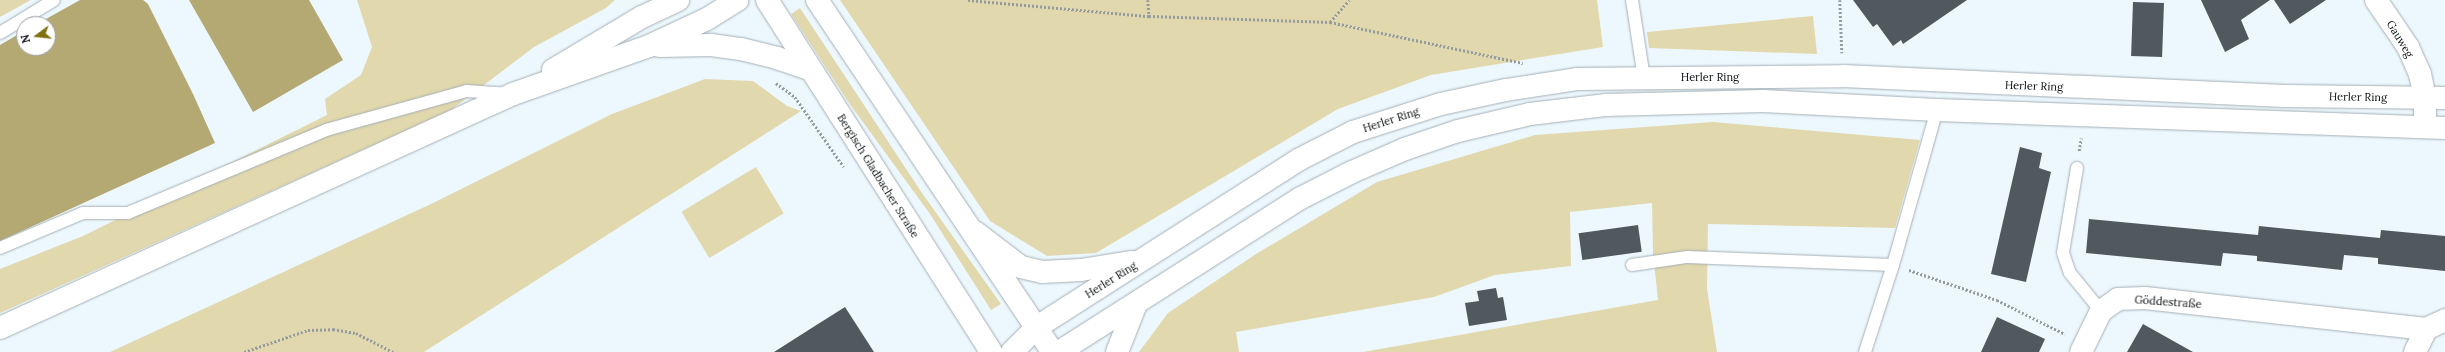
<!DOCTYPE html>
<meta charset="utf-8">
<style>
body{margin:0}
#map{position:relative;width:2445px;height:352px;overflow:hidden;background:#edf8fe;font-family:Lora,serif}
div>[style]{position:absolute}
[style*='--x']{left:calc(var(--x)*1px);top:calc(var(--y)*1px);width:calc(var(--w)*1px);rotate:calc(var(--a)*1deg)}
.green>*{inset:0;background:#e2d8ad;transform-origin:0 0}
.water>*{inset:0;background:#b4a873}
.building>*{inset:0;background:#50595e;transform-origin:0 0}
.path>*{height:2.5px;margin-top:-1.25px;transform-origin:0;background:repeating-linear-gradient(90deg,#949ca0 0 2px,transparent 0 4px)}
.roads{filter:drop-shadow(0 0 1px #a5afb5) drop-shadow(0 0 1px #a5afb5)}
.service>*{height:12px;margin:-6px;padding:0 6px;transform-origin:6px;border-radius:6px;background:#fff}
.minor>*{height:22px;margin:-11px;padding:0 11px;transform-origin:11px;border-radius:11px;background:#fff}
.secondary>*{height:22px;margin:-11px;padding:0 11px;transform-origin:11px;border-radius:11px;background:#fff}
.primary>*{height:22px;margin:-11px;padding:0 11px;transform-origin:11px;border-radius:11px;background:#fff}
.motorway>*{height:22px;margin:-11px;padding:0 11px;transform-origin:11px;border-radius:11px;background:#fff}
span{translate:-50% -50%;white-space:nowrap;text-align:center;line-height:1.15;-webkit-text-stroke:4px #fff;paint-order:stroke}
.street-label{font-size:11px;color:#090d0f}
.north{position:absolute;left:16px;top:16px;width:40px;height:40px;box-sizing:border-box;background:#fff;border:1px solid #9d9e9f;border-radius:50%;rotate:255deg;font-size:11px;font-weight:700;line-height:16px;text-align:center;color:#090d0f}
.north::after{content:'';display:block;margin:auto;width:14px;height:18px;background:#826f0d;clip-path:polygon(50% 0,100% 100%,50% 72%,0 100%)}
</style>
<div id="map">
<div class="green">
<div style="clip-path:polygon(0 0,31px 0,0 17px)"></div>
<div style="clip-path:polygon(357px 0,615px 0,606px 8px,534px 47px,451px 110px,0 313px,0 269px,83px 236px,327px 115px,325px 99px,361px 75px,372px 47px)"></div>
<div style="clip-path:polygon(840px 0,1597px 0,1603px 47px,1431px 75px,1338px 109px,1096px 253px,1047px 256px,990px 221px)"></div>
<div style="clip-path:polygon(800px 8px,922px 193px,1001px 304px,991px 310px,930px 214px,849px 103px,791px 14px)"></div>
<div style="clip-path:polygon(1813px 16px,1817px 54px,1649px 48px,1647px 32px)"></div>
<div style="clip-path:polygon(705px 79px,753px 81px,787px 106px,801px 111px,424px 352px,110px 352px,431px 204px,612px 114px)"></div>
<div style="clip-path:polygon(1713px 122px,1920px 140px,1895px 228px,1708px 224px,1707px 289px,1717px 352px,1363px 352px,1658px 300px,1653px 253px,1652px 203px,1570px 212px,1571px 266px,1495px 275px,1434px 297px,1236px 332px,1239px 352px,1139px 352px,1168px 313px,1256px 254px,1377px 182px,1535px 135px)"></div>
<div style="left:756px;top:167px;width:54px;height:87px;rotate:59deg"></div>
</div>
<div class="water">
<div style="clip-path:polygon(80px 0,143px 0,148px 4px,193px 94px,215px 143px,0 241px,0 45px,24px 31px,24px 48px,48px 48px,48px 24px,37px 24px)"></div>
<div style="clip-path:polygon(189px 0,309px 0,343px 60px,253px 112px)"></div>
</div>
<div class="building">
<div style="clip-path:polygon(1853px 0,1967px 0,1903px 44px,1901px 40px,1893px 46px,1877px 24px,1873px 27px)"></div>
<div style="clip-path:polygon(2201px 0,2270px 0,2241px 20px,2249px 39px,2225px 52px)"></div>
<div style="clip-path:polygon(2274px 0,2326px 0,2290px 24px)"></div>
<div style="left:2133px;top:2px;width:31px;height:54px;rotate:2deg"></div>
<div style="clip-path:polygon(2020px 147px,2042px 153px,2039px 168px,2051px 172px,2026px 282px,1991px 274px)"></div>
<div style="clip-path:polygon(2089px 219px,2258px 235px,2259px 226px,2380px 238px,2381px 230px,2445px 236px,2445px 271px,2378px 264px,2378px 258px,2344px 255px,2342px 270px,2257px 261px,2257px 256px,2223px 253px,2221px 266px,2086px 253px)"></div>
<div style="left:1638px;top:225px;width:27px;height:60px;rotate:82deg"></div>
<div style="clip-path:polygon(1496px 288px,1498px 298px,1503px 297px,1507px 320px,1469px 326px,1465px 303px,1479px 301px,1477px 291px)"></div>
<div style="clip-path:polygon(845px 307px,874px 352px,774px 352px,818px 324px)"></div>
<div style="clip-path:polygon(1997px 317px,2045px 339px,2039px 352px,1981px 352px)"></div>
<div style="clip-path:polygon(2143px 324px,2193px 352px,2127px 352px)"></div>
</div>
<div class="path">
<div style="--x:968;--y:0;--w:182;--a:5.1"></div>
<div style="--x:1149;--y:16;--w:181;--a:1.9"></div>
<div style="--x:1330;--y:22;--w:197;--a:12"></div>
<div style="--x:1148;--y:0;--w:16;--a:86"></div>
<div style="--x:1840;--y:0;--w:53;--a:87.8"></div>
<div style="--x:1330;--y:22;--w:29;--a:-49"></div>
<div style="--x:776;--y:83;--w:24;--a:36"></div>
<div style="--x:795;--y:97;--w:85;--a:55"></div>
<div style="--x:2079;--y:151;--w:13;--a:-81"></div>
<div style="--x:1909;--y:270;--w:93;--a:18.8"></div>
<div style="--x:1997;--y:300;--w:76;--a:26.6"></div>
<div style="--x:244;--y:352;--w:68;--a:-19"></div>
<div style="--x:308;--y:330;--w:25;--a:-2"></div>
<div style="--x:333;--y:329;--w:23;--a:10"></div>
<div style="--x:356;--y:333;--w:42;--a:27.2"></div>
</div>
<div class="roads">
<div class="service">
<div style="--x:1632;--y:0;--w:79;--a:81.3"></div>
<div style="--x:0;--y:33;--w:63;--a:-31.4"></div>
<div style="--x:2077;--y:168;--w:86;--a:99.4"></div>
<div style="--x:2063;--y:253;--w:21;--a:71"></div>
<div style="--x:2070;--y:273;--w:49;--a:50.8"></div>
<div style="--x:0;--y:248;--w:90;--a:-22.9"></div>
<div style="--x:83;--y:213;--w:45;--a:0"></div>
<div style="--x:128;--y:213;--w:215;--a:-22.7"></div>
<div style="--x:326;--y:130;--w:146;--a:-15.5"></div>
<div style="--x:467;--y:91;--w:39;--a:4"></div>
<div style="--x:1632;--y:265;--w:56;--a:-8.3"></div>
<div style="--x:1687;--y:257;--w:206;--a:2.2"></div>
<div style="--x:1865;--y:352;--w:91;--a:-72.2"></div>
<div style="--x:1893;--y:265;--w:161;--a:-74.2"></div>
</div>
<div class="minor">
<div style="--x:2376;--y:0;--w:57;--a:55.8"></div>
<div style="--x:2408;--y:47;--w:30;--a:66"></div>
<div style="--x:2420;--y:74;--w:25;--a:78"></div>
<div style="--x:2425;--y:98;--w:29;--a:90"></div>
<div style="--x:2081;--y:352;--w:46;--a:-64"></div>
<div style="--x:2101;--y:311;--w:21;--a:-35"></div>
<div style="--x:2118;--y:299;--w:27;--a:-2"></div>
<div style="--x:2145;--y:298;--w:283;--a:6.3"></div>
<div style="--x:2426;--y:329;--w:21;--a:-25"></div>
<div style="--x:2415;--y:352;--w:25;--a:-64"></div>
</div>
<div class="secondary">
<div style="--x:975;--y:232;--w:58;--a:37.3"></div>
<div style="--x:1021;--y:267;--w:22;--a:13"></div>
<div style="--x:1042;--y:272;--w:39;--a:-3"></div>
<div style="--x:1081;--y:270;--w:52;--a:-8.9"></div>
<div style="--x:1037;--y:327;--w:312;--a:-32.6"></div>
<div style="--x:1300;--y:159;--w:59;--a:-27"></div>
<div style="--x:1353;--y:132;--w:92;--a:-17.7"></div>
<div style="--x:1441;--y:104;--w:66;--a:-12.2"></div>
<div style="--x:1506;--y:90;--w:73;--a:-8.7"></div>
<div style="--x:1578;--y:79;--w:265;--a:-0.6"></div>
<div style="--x:1843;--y:76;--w:442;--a:2.6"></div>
<div style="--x:2285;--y:96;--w:160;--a:0.7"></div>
<div style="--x:1059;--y:352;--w:287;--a:-32.5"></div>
<div style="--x:1301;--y:198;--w:57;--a:-27"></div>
<div style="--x:1352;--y:172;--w:58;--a:-23.5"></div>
<div style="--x:1405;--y:149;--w:56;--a:-18.8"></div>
<div style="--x:1458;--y:131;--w:74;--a:-13.3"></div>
<div style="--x:1530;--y:114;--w:77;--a:-6.8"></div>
<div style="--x:1606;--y:105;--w:157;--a:-1.5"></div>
<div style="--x:1763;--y:101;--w:174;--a:3"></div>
<div style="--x:1937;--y:110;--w:508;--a:2.03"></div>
<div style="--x:1117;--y:352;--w:52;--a:-68.4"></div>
</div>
<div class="primary">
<div style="--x:767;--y:0;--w:417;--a:57.5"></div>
<div style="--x:817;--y:0;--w:424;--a:56.2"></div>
<div style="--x:1012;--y:352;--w:35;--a:-45"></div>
</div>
<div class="motorway">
<div style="--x:659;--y:46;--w:52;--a:-1.1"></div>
<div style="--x:711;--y:45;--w:30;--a:8"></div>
<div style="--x:741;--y:49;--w:37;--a:14"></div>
<div style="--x:777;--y:58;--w:36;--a:19"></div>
<div style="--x:553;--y:70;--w:104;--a:-30.8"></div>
<div style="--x:642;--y:17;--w:40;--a:-25"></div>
<div style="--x:0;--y:328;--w:564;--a:-24.52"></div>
<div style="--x:513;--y:94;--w:144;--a:-19.4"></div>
<div style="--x:649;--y:46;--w:64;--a:-25"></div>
<div style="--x:707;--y:19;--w:36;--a:-32"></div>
</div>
</div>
<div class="street-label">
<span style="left:2400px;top:39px;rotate:59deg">Gauweg</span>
<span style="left:1710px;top:77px">Herler Ring</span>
<span style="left:2034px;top:86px;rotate:2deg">Herler Ring</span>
<span style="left:2358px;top:97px;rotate:1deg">Herler Ring</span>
<span style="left:1391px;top:120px;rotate:-18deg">Herler Ring</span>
<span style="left:878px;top:176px;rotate:58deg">Bergisch Gladbacher Straße</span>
<span style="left:1111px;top:280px;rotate:-32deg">Herler Ring</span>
<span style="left:2168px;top:302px;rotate:4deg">Göddestraße</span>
</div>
<div class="north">N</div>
</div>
